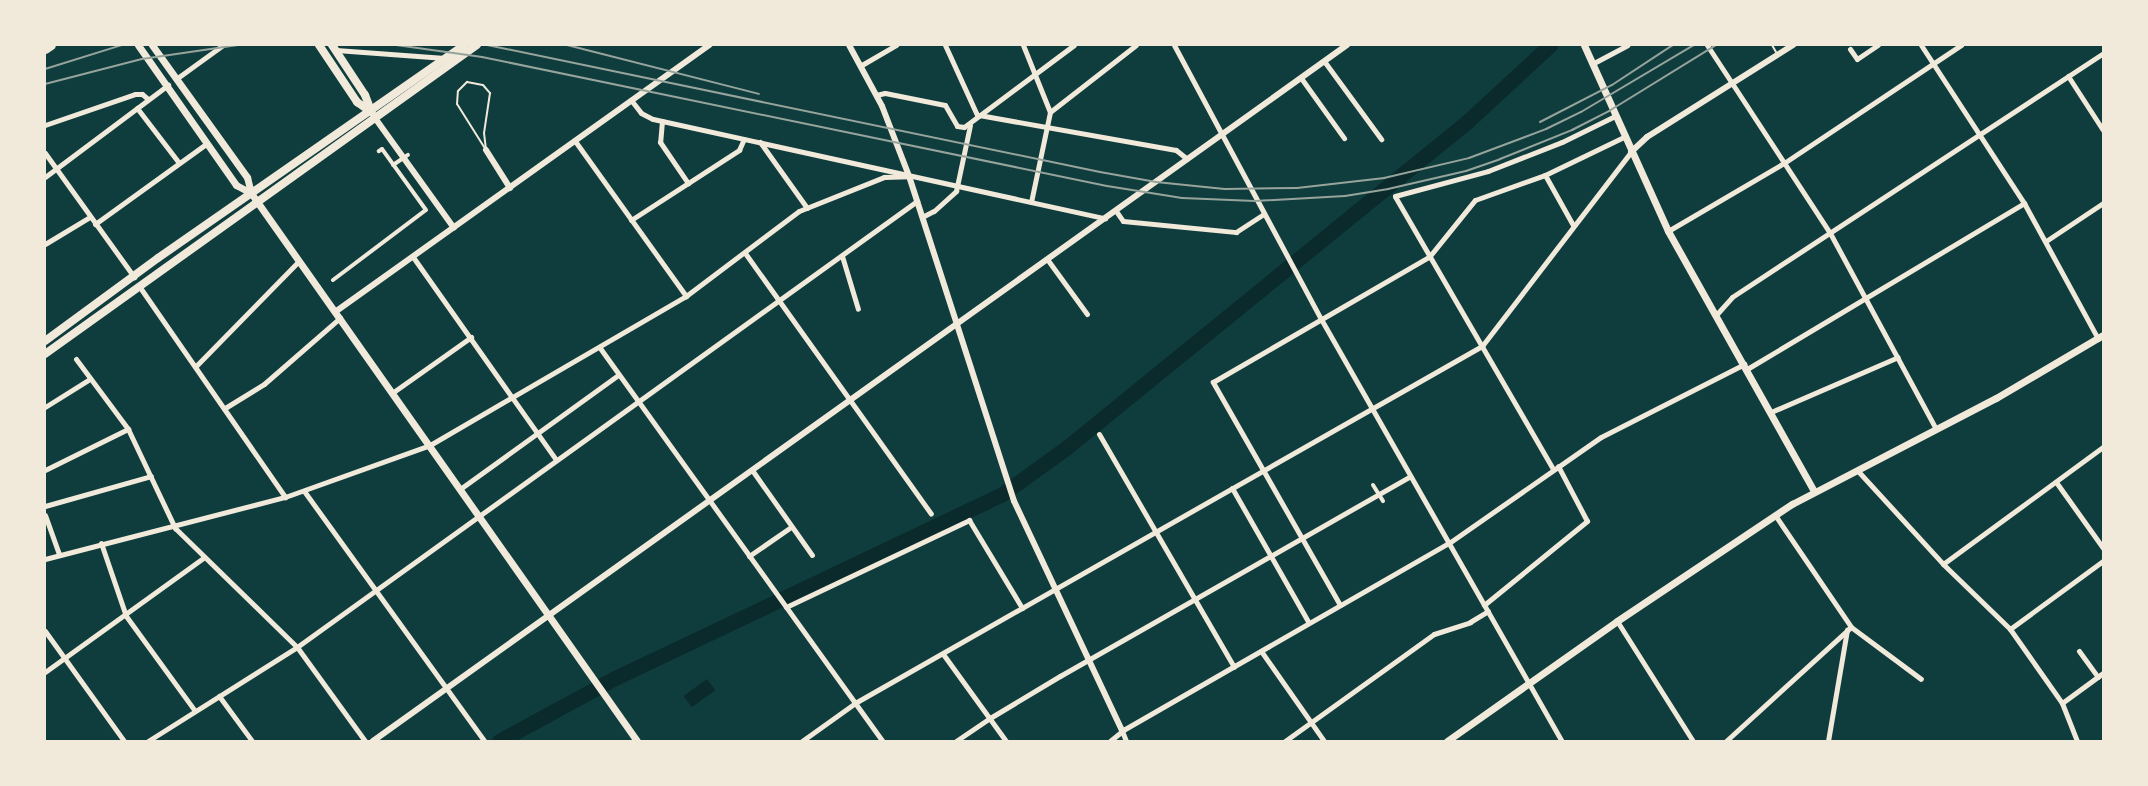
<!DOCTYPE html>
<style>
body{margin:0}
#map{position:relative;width:2148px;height:786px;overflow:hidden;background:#0f3d3e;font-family:"IBM Plex Serif",serif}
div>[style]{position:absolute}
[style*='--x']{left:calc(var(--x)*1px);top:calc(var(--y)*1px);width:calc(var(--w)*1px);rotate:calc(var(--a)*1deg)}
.water>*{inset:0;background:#0a2a2b;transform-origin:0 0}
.river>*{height:15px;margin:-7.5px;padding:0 7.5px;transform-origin:7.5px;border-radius:7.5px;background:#0a2a2b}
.service>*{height:2px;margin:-1px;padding:0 1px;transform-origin:1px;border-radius:1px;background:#f1e9da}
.pedestrian>*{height:4px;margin:-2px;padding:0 2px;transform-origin:2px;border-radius:2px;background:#f1e9da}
.minor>*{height:5px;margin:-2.5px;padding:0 2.5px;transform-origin:2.5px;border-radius:2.5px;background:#f1e9da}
.tertiary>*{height:6px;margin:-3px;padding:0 3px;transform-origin:3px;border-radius:3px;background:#f1e9da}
.secondary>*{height:7px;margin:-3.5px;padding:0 3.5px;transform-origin:3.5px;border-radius:3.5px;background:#f1e9da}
.primary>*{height:8px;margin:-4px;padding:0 4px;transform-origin:4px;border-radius:4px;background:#f1e9da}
.trunk>*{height:8px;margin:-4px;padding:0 4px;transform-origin:4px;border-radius:4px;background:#f1e9da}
.motorway>*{height:9px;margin:-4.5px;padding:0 4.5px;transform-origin:4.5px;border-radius:4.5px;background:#f1e9da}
.rail>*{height:2px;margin:-1px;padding:0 1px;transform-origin:1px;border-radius:1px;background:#97a49c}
span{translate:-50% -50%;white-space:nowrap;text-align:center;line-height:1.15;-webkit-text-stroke:6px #f1e9da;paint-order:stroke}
.frame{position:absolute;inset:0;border:46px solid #f1e9da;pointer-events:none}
</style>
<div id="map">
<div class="water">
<div style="left:707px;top:679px;width:14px;height:29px;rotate:54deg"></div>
</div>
<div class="river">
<div style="--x:499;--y:741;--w:132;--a:-28.5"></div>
<div style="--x:615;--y:678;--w:427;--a:-25.4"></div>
<div style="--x:1001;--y:495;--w:80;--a:-35.9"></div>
<div style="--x:1066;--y:448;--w:518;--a:-39.13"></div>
<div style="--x:1468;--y:121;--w:112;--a:-42.8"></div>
</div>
<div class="service">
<div style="--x:1772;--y:45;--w:8;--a:60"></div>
<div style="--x:467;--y:82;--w:16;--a:11"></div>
<div style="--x:483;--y:85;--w:11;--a:49"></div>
<div style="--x:490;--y:93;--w:40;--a:98.5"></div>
<div style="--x:484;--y:133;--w:17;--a:83"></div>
<div style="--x:486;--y:150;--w:54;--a:-122.2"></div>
<div style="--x:457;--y:104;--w:13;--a:-86"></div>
<div style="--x:458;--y:91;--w:13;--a:-45"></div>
</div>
<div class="pedestrian">
<div style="--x:393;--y:165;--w:18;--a:-34"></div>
<div style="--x:333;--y:280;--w:116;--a:-37"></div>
<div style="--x:426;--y:210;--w:75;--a:-125.8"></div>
<div style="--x:382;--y:149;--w:4;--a:146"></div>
<div style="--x:1373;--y:485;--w:19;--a:58"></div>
</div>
<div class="minor">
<div style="--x:945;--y:45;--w:77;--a:65.4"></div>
<div style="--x:1023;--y:45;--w:72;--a:68.1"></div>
<div style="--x:1050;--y:112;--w:92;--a:101.9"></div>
<div style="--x:1174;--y:45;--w:311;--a:61.8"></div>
<div style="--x:1321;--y:319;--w:486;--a:60.3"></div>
<div style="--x:1707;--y:45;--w:225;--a:56.8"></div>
<div style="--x:1830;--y:233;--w:223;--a:61.6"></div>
<div style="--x:1921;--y:45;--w:189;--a:56.9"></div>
<div style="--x:2024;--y:203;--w:155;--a:61.4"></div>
<div style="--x:1850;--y:49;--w:12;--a:55"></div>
<div style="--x:1857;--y:59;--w:25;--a:-34"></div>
<div style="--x:336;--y:50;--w:109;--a:4.2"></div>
<div style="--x:1324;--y:61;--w:97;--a:53.8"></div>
<div style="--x:1592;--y:64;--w:40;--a:-28"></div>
<div style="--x:860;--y:66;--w:42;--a:-30.3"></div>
<div style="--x:2068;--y:76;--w:64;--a:57.1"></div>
<div style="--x:1301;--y:78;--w:74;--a:54.4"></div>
<div style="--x:176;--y:79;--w:58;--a:-35.9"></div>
<div style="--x:876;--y:95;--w:9;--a:-13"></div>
<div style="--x:885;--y:93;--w:61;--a:11.3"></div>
<div style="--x:945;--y:105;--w:24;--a:60"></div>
<div style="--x:957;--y:126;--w:7;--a:8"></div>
<div style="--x:964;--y:127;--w:137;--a:-36.7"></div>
<div style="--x:631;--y:100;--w:16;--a:52"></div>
<div style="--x:641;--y:113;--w:13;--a:27"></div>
<div style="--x:653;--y:119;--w:463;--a:12.4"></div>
<div style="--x:137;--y:108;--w:69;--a:52.6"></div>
<div style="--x:1050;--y:112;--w:109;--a:-37.9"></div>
<div style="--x:979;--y:115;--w:200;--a:10.1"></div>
<div style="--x:1176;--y:150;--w:14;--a:39"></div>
<div style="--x:662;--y:121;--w:21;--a:95"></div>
<div style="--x:660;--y:142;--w:50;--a:55.7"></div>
<div style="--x:45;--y:125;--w:95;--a:-19"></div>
<div style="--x:135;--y:94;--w:7;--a:0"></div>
<div style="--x:142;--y:94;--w:8;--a:40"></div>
<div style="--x:575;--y:141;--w:191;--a:54.4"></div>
<div style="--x:760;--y:142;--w:81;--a:54.5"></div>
<div style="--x:45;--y:153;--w:153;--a:54.3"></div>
<div style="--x:1545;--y:175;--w:57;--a:60.8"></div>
<div style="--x:45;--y:177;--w:154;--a:-36.8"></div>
<div style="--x:1116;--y:211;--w:12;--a:55"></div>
<div style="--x:1123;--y:221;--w:114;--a:5.6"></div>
<div style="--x:1236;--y:232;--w:33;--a:-33"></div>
<div style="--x:922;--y:217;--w:13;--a:-27"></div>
<div style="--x:934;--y:211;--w:30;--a:-42"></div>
<div style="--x:956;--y:191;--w:67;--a:-78"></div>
<div style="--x:631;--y:220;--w:129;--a:-32.9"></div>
<div style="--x:739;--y:150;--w:12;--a:-66"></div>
<div style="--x:95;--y:224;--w:137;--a:-35.8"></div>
<div style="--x:1668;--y:231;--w:134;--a:-30.4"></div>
<div style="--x:1784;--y:163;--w:213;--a:-33.7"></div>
<div style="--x:2046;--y:241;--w:69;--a:-33.7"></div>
<div style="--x:45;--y:244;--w:52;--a:-31"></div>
<div style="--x:745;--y:253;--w:320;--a:54.5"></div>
<div style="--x:842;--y:256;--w:55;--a:73.2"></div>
<div style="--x:413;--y:257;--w:248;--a:54.8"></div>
<div style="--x:1047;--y:259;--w:68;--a:54"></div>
<div style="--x:139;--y:286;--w:257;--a:55.3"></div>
<div style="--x:1716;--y:315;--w:24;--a:-48"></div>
<div style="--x:1732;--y:297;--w:444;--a:-33.3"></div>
<div style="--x:600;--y:348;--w:484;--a:54.3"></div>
<div style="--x:76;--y:359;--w:87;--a:53.4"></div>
<div style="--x:128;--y:429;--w:110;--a:64.6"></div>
<div style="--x:175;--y:528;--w:170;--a:44.3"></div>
<div style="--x:297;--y:647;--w:116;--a:54.1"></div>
<div style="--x:196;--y:366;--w:147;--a:-45.6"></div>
<div style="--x:1747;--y:369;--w:323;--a:-30.9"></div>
<div style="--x:392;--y:393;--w:97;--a:-35.3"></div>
<div style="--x:45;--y:407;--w:53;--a:-31.9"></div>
<div style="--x:225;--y:408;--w:46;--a:-31.6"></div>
<div style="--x:264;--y:384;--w:101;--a:-41"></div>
<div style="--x:1771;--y:412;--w:138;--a:-23.4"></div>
<div style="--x:1099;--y:434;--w:269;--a:59.9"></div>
<div style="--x:1553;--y:469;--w:315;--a:-120.1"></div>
<div style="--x:1395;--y:196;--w:96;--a:-15"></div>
<div style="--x:1488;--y:171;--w:79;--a:-21.4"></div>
<div style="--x:1562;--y:142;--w:59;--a:-26.1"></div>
<div style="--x:45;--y:470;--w:93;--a:-26.3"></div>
<div style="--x:752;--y:470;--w:104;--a:54.8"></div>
<div style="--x:1857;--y:470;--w:127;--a:47.5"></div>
<div style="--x:1943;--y:564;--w:93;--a:44.1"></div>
<div style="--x:2010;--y:629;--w:90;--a:54.9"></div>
<div style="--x:2062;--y:703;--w:41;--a:68.5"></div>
<div style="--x:2056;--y:482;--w:81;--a:54.5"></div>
<div style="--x:1232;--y:488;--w:155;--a:60.3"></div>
<div style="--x:460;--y:489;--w:195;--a:-35.8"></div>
<div style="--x:304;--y:491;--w:308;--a:54.2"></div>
<div style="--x:45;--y:506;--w:110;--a:-15.8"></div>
<div style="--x:45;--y:515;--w:41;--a:70.3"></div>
<div style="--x:1775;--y:515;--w:135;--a:55.8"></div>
<div style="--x:1851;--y:627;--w:87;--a:36.6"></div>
<div style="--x:101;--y:543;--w:77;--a:71.1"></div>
<div style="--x:126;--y:616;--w:117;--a:54"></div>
<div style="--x:749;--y:556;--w:51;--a:-34.6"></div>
<div style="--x:45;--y:559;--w:248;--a:-14.5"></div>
<div style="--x:285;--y:497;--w:154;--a:-19.7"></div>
<div style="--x:430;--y:445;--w:296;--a:-30.2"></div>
<div style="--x:686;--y:296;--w:141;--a:-37"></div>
<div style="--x:799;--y:211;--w:92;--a:-21.8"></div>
<div style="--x:884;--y:177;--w:25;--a:-2"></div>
<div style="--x:1943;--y:564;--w:198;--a:-36.2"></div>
<div style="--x:1340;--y:605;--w:257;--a:-119.7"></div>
<div style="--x:1213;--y:382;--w:250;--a:-30.1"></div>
<div style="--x:1429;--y:257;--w:73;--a:-51.1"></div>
<div style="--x:1475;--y:200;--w:74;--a:-19.7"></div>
<div style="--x:1545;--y:175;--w:88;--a:-25.7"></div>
<div style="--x:1484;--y:605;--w:133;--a:-39.2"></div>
<div style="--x:1587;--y:521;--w:62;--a:-117.8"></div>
<div style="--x:786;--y:607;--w:203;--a:-25.4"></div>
<div style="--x:969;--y:520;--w:103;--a:58.9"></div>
<div style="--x:1617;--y:621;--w:142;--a:57.7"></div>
<div style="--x:2010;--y:629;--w:115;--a:-36.2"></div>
<div style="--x:45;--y:631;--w:135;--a:54.3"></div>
<div style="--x:1261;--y:651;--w:110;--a:55"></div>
<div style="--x:2079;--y:651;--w:32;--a:54"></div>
<div style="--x:943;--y:654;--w:107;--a:54.1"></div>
<div style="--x:45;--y:672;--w:195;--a:-35.8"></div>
<div style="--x:219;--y:696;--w:56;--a:53.7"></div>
<div style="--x:2062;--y:703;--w:51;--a:-36.2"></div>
<div style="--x:1122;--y:731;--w:11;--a:68"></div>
<div style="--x:148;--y:741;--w:176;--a:-32.2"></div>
<div style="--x:297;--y:647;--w:764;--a:-35.73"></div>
<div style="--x:802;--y:741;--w:65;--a:-35.6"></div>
<div style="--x:855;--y:703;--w:722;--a:-29.66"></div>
<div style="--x:1482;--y:346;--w:245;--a:-52.5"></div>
<div style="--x:956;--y:741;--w:41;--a:-34.1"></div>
<div style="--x:990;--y:718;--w:82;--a:-31"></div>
<div style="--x:1060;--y:676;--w:403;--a:-29.7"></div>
<div style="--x:1110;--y:741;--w:19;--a:-39"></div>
<div style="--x:1125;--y:729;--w:374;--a:-29.9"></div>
<div style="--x:1449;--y:543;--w:185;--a:-34.9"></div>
<div style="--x:1601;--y:437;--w:161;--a:-27"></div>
<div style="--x:1285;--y:741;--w:183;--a:-35.7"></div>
<div style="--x:1434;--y:634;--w:38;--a:-18"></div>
<div style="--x:1470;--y:622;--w:21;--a:-31"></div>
<div style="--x:1726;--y:741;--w:169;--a:-42.4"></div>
<div style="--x:1828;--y:741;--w:113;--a:-80.3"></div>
</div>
<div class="tertiary">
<div style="--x:849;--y:45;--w:69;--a:61.6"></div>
<div style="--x:882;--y:106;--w:75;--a:68.9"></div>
<div style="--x:909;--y:176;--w:342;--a:72.1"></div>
<div style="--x:1014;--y:501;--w:254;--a:64.8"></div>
<div style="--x:375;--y:118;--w:135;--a:54.3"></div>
<div style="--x:486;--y:150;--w:45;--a:57.7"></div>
<div style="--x:1631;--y:152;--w:22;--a:-43"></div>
<div style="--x:1647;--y:137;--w:173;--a:-32.2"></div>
<div style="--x:335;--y:312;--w:460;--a:-35.5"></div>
<div style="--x:373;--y:741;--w:1197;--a:-35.55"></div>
</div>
<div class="secondary">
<div style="--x:138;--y:45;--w:171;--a:55"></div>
<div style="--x:236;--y:185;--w:17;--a:28"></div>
<div style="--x:152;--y:45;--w:163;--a:54.3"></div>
<div style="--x:247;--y:177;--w:16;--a:76"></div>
<div style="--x:251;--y:193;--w:670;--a:54.84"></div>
<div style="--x:1584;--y:45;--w:204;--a:65.7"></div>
<div style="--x:1668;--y:231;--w:298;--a:60.7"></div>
<div style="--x:1447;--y:741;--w:208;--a:-35.2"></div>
<div style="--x:1617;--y:621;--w:211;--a:-33.8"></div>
<div style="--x:1792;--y:504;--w:230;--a:-27.5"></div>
<div style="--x:1996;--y:398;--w:124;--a:-30.5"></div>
</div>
<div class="primary">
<div style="--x:319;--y:45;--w:69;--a:56.3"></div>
<div style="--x:357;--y:102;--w:16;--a:35"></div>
<div style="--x:332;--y:45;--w:60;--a:56.6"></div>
<div style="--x:365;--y:95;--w:19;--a:69"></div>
</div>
<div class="trunk">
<div style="--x:45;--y:341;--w:140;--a:-36.3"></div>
<div style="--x:158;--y:258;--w:373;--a:-34.8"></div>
<div style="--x:45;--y:354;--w:531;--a:-35.58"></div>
</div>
<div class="motorway">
<div style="--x:45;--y:49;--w:7;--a:-34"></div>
</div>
<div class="rail">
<div style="--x:396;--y:45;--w:87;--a:7.9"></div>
<div style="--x:482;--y:57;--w:638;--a:11.66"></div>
<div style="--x:1107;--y:186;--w:76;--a:9.1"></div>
<div style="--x:1182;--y:198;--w:73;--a:2.4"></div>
<div style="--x:1255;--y:201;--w:90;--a:-3.2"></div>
<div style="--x:1345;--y:196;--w:44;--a:-9.2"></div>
<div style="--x:1388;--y:189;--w:80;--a:-13"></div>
<div style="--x:1466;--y:171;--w:36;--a:-19"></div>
<div style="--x:1500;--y:159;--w:78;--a:-21.9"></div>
<div style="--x:1572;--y:130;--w:42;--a:-27.2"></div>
<div style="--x:1609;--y:111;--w:126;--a:-31.7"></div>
<div style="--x:487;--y:45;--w:626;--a:11.7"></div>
<div style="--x:1100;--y:172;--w:57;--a:10.1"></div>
<div style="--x:1156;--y:182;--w:69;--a:5.8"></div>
<div style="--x:1225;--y:189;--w:72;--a:-0.8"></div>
<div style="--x:1297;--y:188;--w:88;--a:-6.6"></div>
<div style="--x:1384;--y:178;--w:87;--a:-13.2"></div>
<div style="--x:1469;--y:158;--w:82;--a:-20.6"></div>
<div style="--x:1546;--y:129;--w:39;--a:-26"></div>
<div style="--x:1581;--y:112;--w:131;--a:-30.7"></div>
<div style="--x:567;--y:45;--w:198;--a:14.3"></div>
<div style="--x:45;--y:69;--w:81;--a:-17.3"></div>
<div style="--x:45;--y:84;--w:100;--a:-14.5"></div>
<div style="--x:142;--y:59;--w:97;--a:-8.3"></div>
<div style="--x:1540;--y:122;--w:81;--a:-27.2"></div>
<div style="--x:1612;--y:85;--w:73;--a:-33.3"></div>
</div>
<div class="frame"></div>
</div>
